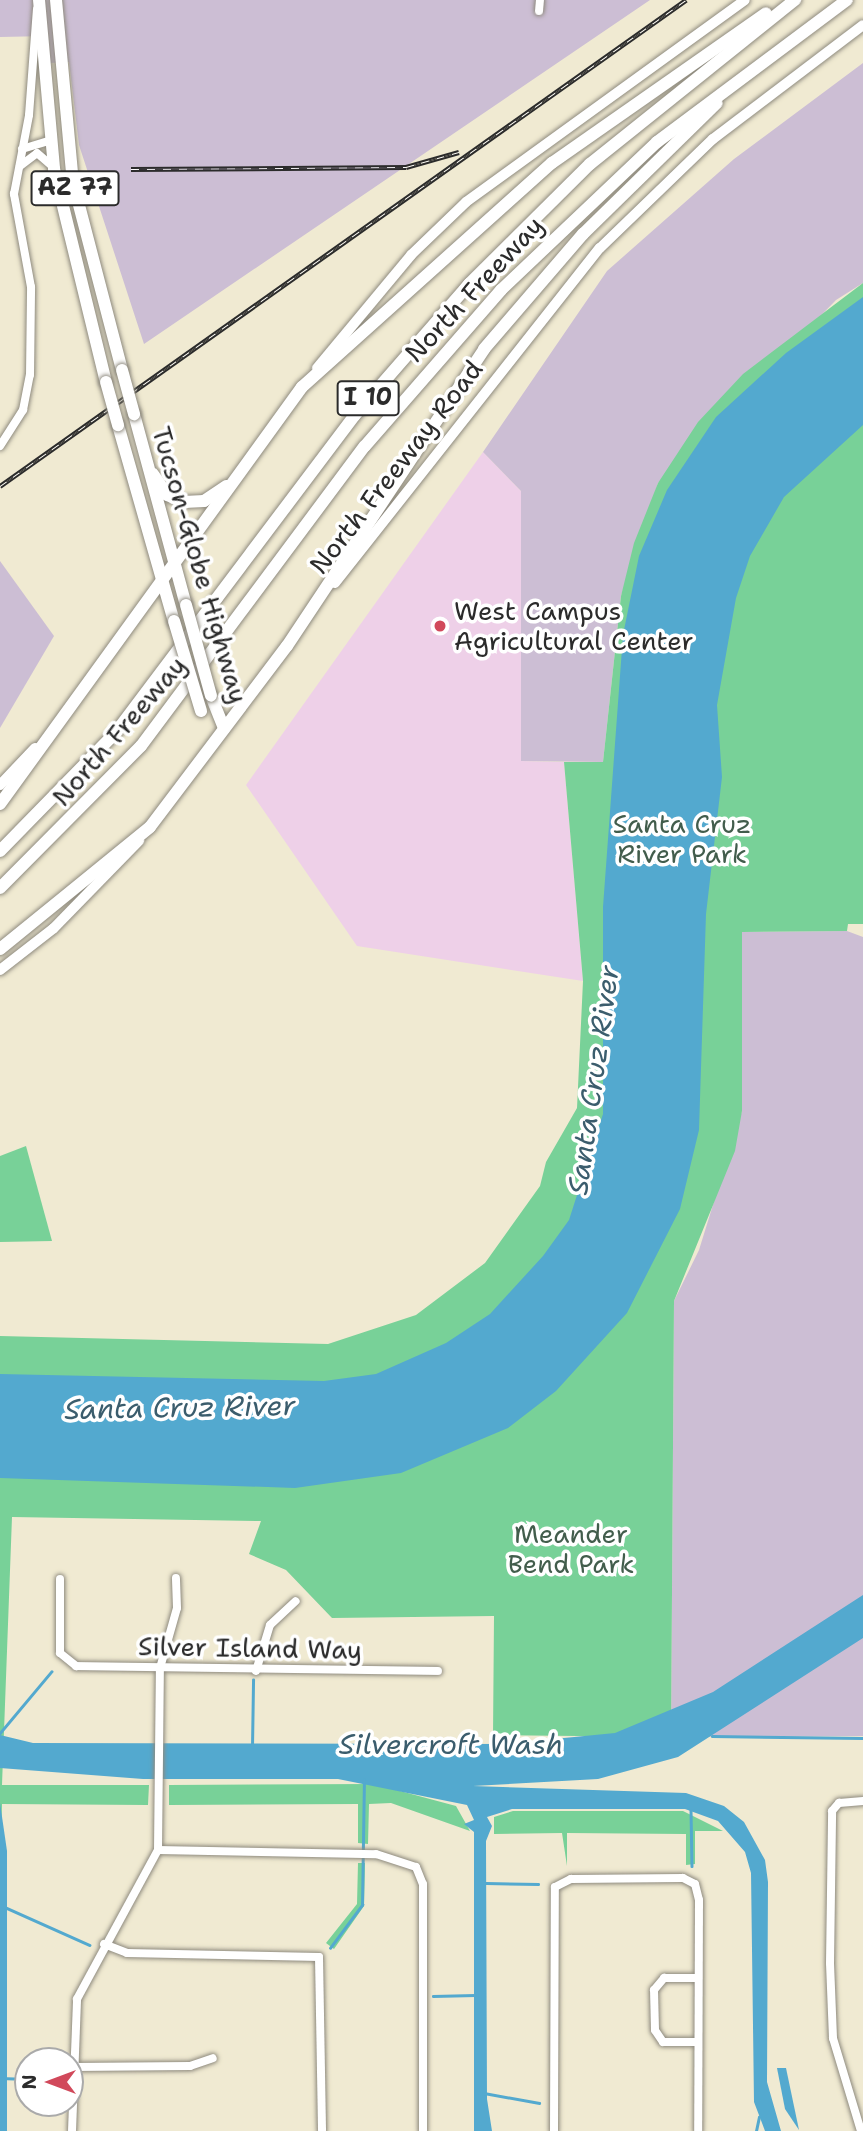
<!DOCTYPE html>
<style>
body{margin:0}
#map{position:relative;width:863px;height:2131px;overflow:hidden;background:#f0ead2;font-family:"Shantell Sans",sans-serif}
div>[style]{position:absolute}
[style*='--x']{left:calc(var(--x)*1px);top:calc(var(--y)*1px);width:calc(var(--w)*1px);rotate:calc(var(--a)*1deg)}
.built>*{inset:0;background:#eed0e8}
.industrial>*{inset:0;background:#ccbed4}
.green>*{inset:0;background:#78d198}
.water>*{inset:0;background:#53a9cf}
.stream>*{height:2.5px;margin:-1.25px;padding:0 1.25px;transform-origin:1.25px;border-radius:1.25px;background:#53a9cf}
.roads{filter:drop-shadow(0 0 2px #8e8a7e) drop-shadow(0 0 2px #8e8a7e)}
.minor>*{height:8px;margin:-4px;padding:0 4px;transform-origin:4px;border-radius:4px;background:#fff}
.major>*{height:10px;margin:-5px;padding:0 5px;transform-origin:5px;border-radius:5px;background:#fff}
.highway>*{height:12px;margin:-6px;padding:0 6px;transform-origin:6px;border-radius:6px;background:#fff}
.rail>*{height:5px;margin-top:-2.5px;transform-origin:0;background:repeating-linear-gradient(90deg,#fff 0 8px,#2b2b2b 0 16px);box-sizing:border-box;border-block:2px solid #2b2b2b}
.bridges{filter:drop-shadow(0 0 2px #8e8a7e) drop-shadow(0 0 2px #8e8a7e)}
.highway-bridge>*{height:12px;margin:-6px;padding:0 6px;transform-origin:6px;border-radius:6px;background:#fff}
.dots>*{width:19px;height:19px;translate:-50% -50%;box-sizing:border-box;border:4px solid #fff;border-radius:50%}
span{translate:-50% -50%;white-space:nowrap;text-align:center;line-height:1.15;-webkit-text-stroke:7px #fff;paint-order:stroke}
.shield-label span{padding:2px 5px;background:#fff;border:2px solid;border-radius:5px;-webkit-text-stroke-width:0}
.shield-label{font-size:24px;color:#2b2b2b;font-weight:700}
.street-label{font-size:26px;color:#2b2b2b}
.poi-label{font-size:26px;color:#2b2b2b}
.left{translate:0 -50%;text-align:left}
.park-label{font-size:26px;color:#425d4c}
.water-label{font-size:28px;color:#3b5d6d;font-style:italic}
.north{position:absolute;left:14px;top:2047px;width:70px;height:70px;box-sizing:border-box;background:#fff;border:2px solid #aaa;border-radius:50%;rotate:270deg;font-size:19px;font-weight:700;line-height:28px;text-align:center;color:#2b2b2b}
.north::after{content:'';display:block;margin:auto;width:24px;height:32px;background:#d1495b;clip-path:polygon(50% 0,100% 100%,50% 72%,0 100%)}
</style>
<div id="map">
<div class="built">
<div style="clip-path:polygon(483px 452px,521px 491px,521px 761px,564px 762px,583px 981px,357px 946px,246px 785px)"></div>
</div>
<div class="industrial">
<div style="clip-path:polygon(0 0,650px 0,144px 344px,79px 145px,69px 62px,50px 63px,48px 36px,0 37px)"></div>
<div style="clip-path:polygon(863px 63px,863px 283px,836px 300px,658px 483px,621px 596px,603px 762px,521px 761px,521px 491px,483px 452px,607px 271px,734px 159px)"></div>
<div style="clip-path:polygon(0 561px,54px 636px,0 728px)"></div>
<div style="clip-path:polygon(847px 931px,863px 937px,863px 1736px,671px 1737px,674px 1301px,699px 1250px,742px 1111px,742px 932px)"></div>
</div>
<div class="green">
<div style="clip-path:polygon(863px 283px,863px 924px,848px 924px,847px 931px,742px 932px,742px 1111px,735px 1151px,674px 1301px,671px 1737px,493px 1735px,494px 1616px,332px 1618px,286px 1570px,249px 1554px,261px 1521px,12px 1517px,2px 1785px,149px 1785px,148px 1805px,2px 1804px,0 1887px,0 1336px,328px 1344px,416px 1315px,485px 1263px,540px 1186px,546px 1162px,577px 1108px,583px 981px,564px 762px,603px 762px,621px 596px,634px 543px,658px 483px,698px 422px,743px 374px)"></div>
<div style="clip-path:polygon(26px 1146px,52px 1241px,0 1242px,0 1156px)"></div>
<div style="clip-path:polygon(374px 1784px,456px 1806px,470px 1831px,391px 1803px,369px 1804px,368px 1844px,358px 1843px,358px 1804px,169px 1805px,169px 1785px)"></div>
<div style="clip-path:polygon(513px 1811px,683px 1811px,723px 1831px,695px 1831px,695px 1864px,686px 1865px,686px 1834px,567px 1833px,567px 1866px,562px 1833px,494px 1834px,494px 1817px)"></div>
<div style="clip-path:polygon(358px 1863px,365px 1863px,364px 1906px,334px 1949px,326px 1943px,357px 1904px)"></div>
</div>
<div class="water">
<div style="clip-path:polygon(863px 297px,863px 425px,784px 497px,750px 556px,736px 598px,717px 705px,722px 777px,706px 914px,699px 1130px,680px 1209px,627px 1313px,556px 1391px,508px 1428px,401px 1473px,295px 1488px,0 1478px,0 1374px,324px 1381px,376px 1374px,446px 1343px,490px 1314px,543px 1256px,569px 1220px,603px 1114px,603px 907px,623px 635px,639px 556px,667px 490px,716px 417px,786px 353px)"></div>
<div style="clip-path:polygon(863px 1595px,863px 1638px,678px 1757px,598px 1779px,473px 1786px,686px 1793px,724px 1806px,744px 1822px,765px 1860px,768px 1882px,767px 2082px,781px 2131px,765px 2131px,754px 2102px,751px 1873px,745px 1852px,718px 1821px,685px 1809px,512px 1809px,487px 1817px,492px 1826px,486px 1841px,487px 2099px,492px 2131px,474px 2131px,474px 1832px,464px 1824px,474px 1820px,467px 1805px,338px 1779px,143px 1779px,0 1768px,0 1735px,33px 1743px,503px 1744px,615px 1733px,713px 1692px)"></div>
<div style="clip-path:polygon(0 1803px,7px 1851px,7px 2131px,0 2131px)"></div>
<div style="clip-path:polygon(777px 2068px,786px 2068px,799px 2130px,785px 2109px)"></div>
</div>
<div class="stream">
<div style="--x:0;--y:1733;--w:80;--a:-50.1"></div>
<div style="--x:712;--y:1736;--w:151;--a:0.8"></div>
<div style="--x:252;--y:1747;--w:67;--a:-89.1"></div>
<div style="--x:691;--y:1810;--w:56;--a:89"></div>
<div style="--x:486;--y:1883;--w:52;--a:1.1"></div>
<div style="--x:0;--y:1905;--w:98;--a:24"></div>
<div style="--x:330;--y:1948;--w:54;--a:-53.3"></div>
<div style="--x:362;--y:1905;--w:125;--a:-89.1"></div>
<div style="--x:433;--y:1996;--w:42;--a:-1.4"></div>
<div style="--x:0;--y:2078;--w:28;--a:2"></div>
<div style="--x:484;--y:2093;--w:56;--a:10.3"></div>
<div style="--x:756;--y:2131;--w:14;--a:-78"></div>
</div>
<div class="roads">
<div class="minor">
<div style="--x:539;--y:11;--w:11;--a:-85"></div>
<div style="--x:22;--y:149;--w:28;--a:-17"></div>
<div style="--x:20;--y:166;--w:21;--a:-37"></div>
<div style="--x:37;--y:153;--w:18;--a:41"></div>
<div style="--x:0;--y:446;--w:43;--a:-57.4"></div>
<div style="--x:23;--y:410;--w:36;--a:-79"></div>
<div style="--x:30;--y:375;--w:88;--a:-89.3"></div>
<div style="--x:31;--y:287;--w:95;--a:-100.4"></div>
<div style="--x:14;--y:194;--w:80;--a:-79.2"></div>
<div style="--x:29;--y:115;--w:106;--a:-85.7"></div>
<div style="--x:60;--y:1579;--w:74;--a:90"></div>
<div style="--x:60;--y:1653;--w:21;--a:39"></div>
<div style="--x:76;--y:1666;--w:362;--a:0.8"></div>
<div style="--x:256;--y:1671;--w:48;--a:-73.1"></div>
<div style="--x:270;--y:1625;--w:35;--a:-43"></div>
<div style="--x:158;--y:1850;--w:218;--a:1.1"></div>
<div style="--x:376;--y:1854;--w:42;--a:18"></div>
<div style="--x:416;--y:1867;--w:18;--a:68"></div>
<div style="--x:423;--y:1884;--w:247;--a:90"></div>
<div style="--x:104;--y:1944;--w:25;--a:21"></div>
<div style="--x:127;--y:1953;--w:192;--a:1.2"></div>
<div style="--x:319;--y:1957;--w:174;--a:89"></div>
<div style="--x:698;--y:2042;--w:35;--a:180"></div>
<div style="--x:663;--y:2042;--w:14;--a:-124"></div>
<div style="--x:655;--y:2030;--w:40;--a:-91.4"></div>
<div style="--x:654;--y:1990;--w:16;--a:-50"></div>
<div style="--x:664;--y:1978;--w:34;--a:0"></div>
<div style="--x:72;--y:2067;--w:118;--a:-0.5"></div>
<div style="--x:190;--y:2066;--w:24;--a:-19"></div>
<div style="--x:72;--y:2131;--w:132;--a:-87.8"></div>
<div style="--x:77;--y:1999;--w:170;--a:-61.5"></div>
<div style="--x:158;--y:1850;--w:182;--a:-89.4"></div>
<div style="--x:160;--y:1668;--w:62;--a:-74.2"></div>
<div style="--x:177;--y:1608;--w:30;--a:-92"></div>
<div style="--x:554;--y:2131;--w:244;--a:-89.8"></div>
<div style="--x:555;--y:1887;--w:18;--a:-27"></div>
<div style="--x:571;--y:1879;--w:112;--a:-0.5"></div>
<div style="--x:683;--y:1878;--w:13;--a:27"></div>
<div style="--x:695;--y:1884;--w:16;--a:76"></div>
<div style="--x:699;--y:1900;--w:231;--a:90.2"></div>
<div style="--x:861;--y:2131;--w:97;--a:-106.8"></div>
<div style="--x:833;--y:2038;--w:75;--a:-92.3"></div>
<div style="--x:830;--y:1963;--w:152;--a:-89.2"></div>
<div style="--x:832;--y:1811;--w:11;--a:-49"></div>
<div style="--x:839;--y:1803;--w:24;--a:-5"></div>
</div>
<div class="major">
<div style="--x:317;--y:368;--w:147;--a:-50.2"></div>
<div style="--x:411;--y:255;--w:76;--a:-43.9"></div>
<div style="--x:466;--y:202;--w:344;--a:-35.9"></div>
<div style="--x:335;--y:583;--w:427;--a:-51.7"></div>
<div style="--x:600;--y:248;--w:157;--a:-44"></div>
<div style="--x:713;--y:139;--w:188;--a:-37.2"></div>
<div style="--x:0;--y:785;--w:51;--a:-46.6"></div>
<div style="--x:0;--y:970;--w:68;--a:-37.9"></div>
<div style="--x:54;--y:928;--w:122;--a:-45.7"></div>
</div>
<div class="highway">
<div style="--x:39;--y:0;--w:170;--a:84.9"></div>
<div style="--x:54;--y:169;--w:219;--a:76.3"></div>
<div style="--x:56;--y:0;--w:183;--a:84.7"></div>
<div style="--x:73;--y:182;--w:194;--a:75.4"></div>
<div style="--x:134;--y:414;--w:198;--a:74.8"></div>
<div style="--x:118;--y:425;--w:204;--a:74.1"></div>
<div style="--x:153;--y:474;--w:25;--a:56"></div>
<div style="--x:167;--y:495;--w:18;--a:22"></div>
<div style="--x:184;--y:502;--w:20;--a:-3"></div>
<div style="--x:204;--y:501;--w:27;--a:-34"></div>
<div style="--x:211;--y:696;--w:35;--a:68"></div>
<div style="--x:0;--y:804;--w:515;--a:-54.09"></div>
<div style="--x:302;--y:387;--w:336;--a:-41.9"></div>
<div style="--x:552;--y:163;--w:261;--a:-35"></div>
<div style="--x:0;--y:851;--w:166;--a:-45.7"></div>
<div style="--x:116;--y:732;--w:396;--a:-53"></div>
<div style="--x:354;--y:416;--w:176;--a:-48.9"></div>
<div style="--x:470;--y:283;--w:169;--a:-44.8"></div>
<div style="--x:590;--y:164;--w:263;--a:-38.7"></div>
<div style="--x:0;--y:888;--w:200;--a:-45.2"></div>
<div style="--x:141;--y:746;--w:374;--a:-53.3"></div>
<div style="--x:365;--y:446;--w:207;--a:-48.9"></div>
<div style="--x:501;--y:290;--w:215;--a:-43.5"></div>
<div style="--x:657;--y:142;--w:237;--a:-36.8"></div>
<div style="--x:0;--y:949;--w:193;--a:-39.1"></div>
<div style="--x:150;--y:827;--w:227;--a:-52.9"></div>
<div style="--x:287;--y:646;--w:356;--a:-56.4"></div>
<div style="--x:484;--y:349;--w:152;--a:-49.3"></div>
<div style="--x:583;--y:234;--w:187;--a:-44.4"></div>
</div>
</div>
<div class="rail">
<div style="--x:131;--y:169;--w:275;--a:-0.4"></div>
<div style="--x:406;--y:167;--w:55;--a:-15.8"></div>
<div style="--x:0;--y:486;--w:841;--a:-35.32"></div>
</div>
<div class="bridges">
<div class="highway-bridge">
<div style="--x:122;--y:370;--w:46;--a:74.7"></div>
<div style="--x:106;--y:382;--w:45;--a:74.4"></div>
<div style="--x:186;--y:605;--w:94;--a:74.6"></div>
<div style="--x:174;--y:621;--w:94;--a:73.3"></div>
</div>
</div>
<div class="dots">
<div style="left:440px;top:626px;background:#d1495b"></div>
</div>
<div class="shield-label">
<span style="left:75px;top:188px">AZ 77</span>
<span style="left:368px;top:398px">I 10</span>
</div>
<div class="street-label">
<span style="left:474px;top:289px;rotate:-47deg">North Freeway</span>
<span style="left:396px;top:467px;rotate:-52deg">North Freeway Road</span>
<span style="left:200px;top:565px;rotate:74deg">Tucson-Globe Highway</span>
<span style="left:119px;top:731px;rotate:-49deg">North Freeway</span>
<span style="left:250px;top:1648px;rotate:1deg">Silver Island Way</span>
</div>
<div class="poi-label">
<span class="left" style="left:454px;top:626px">West Campus<br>Agricultural Center</span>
</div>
<div class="park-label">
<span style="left:682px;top:839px">Santa Cruz<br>River Park</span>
<span style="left:571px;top:1549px">Meander<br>Bend Park</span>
</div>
<div class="water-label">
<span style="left:593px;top:1080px;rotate:-82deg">Santa Cruz River</span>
<span style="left:180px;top:1407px;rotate:-1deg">Santa Cruz River</span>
<span style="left:451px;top:1744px">Silvercroft Wash</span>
</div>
<div class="north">N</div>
</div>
